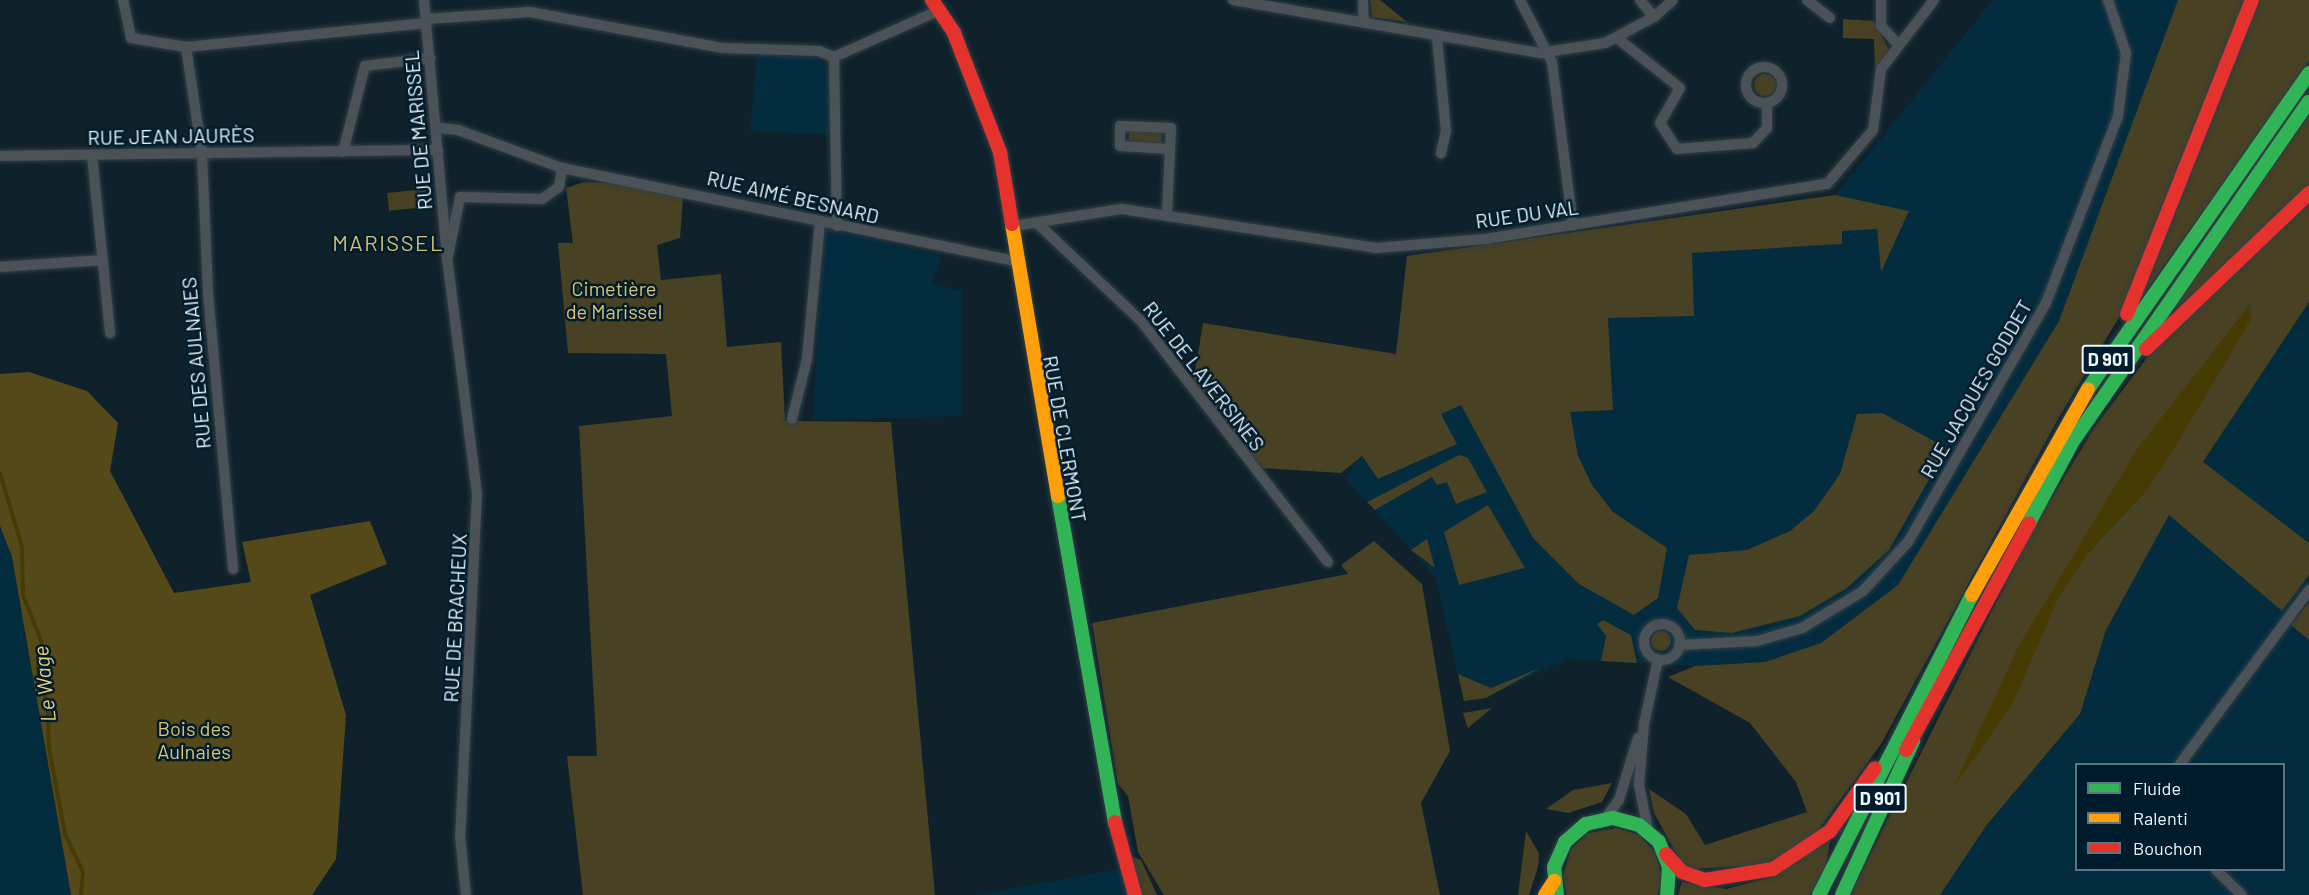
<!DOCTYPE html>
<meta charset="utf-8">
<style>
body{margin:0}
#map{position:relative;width:2309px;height:895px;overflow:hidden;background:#0f222b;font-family:Barlow,sans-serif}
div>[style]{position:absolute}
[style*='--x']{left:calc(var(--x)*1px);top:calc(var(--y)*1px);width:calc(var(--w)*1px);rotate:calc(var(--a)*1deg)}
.built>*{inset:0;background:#032c3f}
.green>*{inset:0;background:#484123;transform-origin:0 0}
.round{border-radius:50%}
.forest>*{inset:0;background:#55491a}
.water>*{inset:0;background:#473b04}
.stream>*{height:4px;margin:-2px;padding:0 2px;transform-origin:2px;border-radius:2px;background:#473b04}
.roads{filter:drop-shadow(0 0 2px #313f46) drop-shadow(0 0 2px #313f46)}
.street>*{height:10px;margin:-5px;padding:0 5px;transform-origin:5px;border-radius:5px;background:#4b5257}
.street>.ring{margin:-5px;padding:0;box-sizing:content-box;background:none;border:10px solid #4b5257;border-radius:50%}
.fast>*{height:14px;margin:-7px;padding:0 7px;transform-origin:7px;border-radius:7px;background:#30b455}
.slow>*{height:14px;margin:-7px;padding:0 7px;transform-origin:7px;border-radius:7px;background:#ff9f0a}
.jam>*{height:14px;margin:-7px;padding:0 7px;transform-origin:7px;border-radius:7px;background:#e5322d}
span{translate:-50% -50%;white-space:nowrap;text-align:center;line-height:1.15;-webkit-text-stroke:5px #001c2c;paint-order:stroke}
.shield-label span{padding:2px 4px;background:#001c2c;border:2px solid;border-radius:4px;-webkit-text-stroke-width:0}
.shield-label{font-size:18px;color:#ecf7fe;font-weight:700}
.street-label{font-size:20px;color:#ecf7fe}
.park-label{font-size:20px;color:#ddc270}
.water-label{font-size:21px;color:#e9ce7c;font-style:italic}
.quarter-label{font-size:22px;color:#d8bf73;letter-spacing:1.5px}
.legend{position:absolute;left:2075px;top:763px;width:210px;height:108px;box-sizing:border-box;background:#001c2c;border:2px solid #5e7480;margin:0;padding:8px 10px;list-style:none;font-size:18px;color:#ecf7fe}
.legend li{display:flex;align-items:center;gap:12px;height:30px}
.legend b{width:30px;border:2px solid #5e7480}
</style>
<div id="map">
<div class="built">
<div style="clip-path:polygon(1993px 0,2309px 0,2309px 250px,2137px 142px,2059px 321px,1898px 585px,1821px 643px,1765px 662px,1695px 666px,1568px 659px,1486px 698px,1464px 701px,1435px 576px,1346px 479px,1391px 397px,1407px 256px,1835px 195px)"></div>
<div style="clip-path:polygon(757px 54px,817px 58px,829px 69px,831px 135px,750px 131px)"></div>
<div style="clip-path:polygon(823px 228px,942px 256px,933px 283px,962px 291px,962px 416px,813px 420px)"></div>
<div style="clip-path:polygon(evenodd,2309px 302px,2309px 895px,1940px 895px,1986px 826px,2080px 714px,2106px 630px,2169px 515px,2309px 302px,2076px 764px,2284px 764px,2284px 870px,2076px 870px,2076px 764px)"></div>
<div style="clip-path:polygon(0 526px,12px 557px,71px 895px,0 895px)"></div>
<div style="clip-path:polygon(1131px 867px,1137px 895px,975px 895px)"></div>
</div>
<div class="green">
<div style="clip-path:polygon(1370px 0,1380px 0,1407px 22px,1372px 17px)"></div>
<div style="clip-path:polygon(2178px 0,2246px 0,2127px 304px,2058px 419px,1881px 744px,1816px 833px,1766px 865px,1691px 869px,1680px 860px,1654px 813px,1649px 789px,1686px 814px,1705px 845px,1807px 812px,1796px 782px,1750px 723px,1668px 677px,1695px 666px,1765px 662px,1821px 643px,1898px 585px,2059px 321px)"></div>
<div style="clip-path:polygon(2257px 0,2309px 0,2309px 61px,2140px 300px)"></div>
<div style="clip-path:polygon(1843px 19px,1874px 21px,1889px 50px,1875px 68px,1874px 39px,1843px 38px)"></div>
<div class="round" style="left:1754px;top:74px;width:22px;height:22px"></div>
<div style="clip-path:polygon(2309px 115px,2309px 186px,2178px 309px,2173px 306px)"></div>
<div style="left:1129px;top:131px;width:33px;height:11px;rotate:2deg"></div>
<div style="clip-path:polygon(584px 182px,653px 185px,683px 197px,680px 238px,657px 245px,661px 280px,721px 274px,727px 347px,781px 342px,785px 421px,891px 422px,935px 895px,583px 895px,567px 756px,597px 756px,579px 426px,672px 416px,666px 354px,568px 353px,558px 243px,573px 243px,566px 188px)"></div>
<div style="left:425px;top:189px;width:18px;height:38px;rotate:84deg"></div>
<div style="clip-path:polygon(1835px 195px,1909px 211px,1881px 272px,1877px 229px,1842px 231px,1842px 244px,1692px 253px,1694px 316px,1608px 318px,1613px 410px,1570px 412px,1578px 456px,1592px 485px,1613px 512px,1667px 548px,1658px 598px,1634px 615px,1579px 584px,1533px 538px,1461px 405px,1441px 414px,1457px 444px,1378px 479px,1362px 456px,1341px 473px,1262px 468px,1193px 384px,1203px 323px,1396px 354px,1407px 256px)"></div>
<div style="clip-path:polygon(2309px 200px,2309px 302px,2203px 462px,2309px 543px,2309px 575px,2282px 611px,2169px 515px,2106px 630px,2080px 714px,1986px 826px,1940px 895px,1850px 895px,2032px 531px,2094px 428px,2155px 347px)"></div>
<div style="clip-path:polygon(1882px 413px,1947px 448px,1889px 550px,1847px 588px,1800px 616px,1732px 633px,1695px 630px,1677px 608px,1689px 555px,1747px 550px,1790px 531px,1814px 511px,1840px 474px,1857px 414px)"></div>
<div style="clip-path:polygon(1459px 455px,1468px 458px,1487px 492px,1456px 504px,1447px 482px,1437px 485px,1432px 477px,1375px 510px,1367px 502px)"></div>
<div style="clip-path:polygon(1488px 505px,1525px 568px,1459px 585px,1444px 532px)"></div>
<div style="clip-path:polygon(1427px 539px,1435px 568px,1411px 550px)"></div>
<div style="clip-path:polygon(1374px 541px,1422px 584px,1450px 751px,1421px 803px,1440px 895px,1164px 895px,1138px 852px,1128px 796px,1118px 784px,1092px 623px,1348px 574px,1341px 565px)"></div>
<div style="clip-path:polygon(2309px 602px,2309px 640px,2291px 625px)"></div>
<div style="clip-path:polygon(1603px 620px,1631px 635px,1637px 663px,1601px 661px,1606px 636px,1597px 624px)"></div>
<div class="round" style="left:1651px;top:631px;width:20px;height:20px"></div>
<div style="clip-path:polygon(1540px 668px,1486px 698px,1464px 701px,1458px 674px,1491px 688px)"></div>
<div style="clip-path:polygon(1492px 708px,1468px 728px,1463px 713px)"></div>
<div style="clip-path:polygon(1612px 783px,1602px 802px,1568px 813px,1546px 809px,1573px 790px)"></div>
<div style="clip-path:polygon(1617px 828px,1639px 835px,1655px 852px,1661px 874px,1658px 895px,1566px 895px,1563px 876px,1571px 849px,1588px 833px)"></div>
<div style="clip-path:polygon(1526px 831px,1539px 853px,1538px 867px,1529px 895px,1518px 895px)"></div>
<div style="clip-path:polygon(1831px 836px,1826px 865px,1810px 895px,1678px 895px,1682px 882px,1726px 889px,1776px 876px)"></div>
<div style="clip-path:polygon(1129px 856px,1141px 860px,1157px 895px,1141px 895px)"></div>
</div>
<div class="forest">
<div style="clip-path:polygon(29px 372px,87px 391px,118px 423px,110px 471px,174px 593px,251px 582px,242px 542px,370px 521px,387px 564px,310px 595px,346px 715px,336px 859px,312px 895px,71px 895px,12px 557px,0 526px,0 374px)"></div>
</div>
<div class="water">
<div style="clip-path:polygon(2250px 304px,2251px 319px,2177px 444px,2148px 489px,2086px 556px,2058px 599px,2011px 707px,1953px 788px,2019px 645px,2137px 449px)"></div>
</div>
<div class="stream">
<div style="--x:0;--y:473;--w:77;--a:73.4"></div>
<div style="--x:22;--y:547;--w:48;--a:88.8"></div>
<div style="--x:23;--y:595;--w:52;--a:68.4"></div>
<div style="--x:42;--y:643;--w:26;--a:99"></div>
<div style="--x:38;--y:669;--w:41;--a:76"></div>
<div style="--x:48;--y:709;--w:39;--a:89"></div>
<div style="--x:49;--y:748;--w:87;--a:79.5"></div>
<div style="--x:65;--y:834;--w:42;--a:64.7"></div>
<div style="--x:83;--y:872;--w:23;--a:95"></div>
</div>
<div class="roads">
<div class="street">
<div style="--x:123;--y:0;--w:39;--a:78"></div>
<div style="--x:131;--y:38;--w:56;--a:9.3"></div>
<div style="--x:186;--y:47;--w:108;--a:81.5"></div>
<div style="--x:202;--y:154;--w:139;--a:87.5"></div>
<div style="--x:208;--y:293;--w:277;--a:84.8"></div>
<div style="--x:424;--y:0;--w:258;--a:84.9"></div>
<div style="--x:447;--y:257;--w:238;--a:82.8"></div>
<div style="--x:477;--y:493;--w:342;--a:92.8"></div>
<div style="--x:460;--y:835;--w:60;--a:84.3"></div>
<div style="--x:1233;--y:0;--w:312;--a:9.8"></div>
<div style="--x:1540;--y:53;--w:66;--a:-8.7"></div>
<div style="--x:1605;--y:43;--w:55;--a:-28"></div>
<div style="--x:1654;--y:17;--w:25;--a:-42"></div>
<div style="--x:1363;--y:0;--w:23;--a:88"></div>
<div style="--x:1520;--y:0;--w:70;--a:62.7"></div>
<div style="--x:1552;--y:62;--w:165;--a:82.7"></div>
<div style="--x:1640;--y:0;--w:22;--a:51"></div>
<div style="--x:1807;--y:0;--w:29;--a:38"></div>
<div style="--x:1881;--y:0;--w:26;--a:90"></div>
<div style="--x:1881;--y:26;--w:26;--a:47"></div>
<div style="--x:426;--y:19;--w:104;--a:-3.9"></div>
<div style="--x:530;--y:12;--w:196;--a:10.6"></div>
<div style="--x:723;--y:48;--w:96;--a:1.8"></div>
<div style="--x:819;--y:51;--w:16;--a:22"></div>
<div style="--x:1437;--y:38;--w:93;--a:84.5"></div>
<div style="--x:1446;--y:131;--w:23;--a:103"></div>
<div style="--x:1617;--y:38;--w:80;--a:38.4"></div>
<div style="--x:1680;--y:88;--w:40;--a:119.7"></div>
<div style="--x:1660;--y:123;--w:31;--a:57"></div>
<div style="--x:1677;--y:149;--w:76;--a:-4.5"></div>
<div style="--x:1753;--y:143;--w:21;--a:-47"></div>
<div style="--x:1767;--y:128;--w:25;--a:-90"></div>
<div style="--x:186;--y:47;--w:242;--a:-5.7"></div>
<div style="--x:834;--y:57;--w:169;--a:89"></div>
<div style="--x:834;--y:57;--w:116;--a:-23.9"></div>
<div class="ring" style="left:1746px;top:67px;width:26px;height:26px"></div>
<div style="--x:437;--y:128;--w:21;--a:5"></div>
<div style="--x:458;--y:130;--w:111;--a:20.1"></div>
<div style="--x:562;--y:168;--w:463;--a:11.6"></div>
<div style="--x:343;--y:152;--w:89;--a:-75.7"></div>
<div style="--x:365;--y:66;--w:66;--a:-6.9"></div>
<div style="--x:92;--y:155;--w:179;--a:84.2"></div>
<div style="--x:0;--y:156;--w:438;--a:-0.8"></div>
<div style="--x:1167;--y:213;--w:85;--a:-87.3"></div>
<div style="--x:1171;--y:128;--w:51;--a:-177.8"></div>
<div style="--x:1120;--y:126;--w:20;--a:90"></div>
<div style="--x:1120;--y:146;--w:50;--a:3.4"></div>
<div style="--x:1038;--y:224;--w:141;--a:43.3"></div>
<div style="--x:1141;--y:321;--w:305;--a:52.2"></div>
<div style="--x:1013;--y:226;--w:110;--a:-8.9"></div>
<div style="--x:1122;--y:209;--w:257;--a:8.7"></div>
<div style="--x:1376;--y:248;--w:110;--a:-4.7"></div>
<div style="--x:1486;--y:239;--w:345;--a:-9.2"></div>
<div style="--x:1827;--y:184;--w:71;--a:-49.6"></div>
<div style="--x:1873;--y:130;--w:62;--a:-82.5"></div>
<div style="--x:1881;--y:69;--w:87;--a:-52.5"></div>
<div style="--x:448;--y:256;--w:60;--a:-78.5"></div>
<div style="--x:460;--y:197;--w:82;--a:1.4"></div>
<div style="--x:542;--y:199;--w:21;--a:-35"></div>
<div style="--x:559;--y:187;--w:19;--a:-81"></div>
<div style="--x:0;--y:267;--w:103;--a:-3.9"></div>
<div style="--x:792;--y:419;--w:62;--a:-76"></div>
<div style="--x:807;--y:359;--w:138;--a:-84.6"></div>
<div class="ring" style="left:1644px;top:624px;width:26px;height:26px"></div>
<div style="--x:1679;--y:645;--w:78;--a:-2.9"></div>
<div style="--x:1757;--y:641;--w:47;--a:-16.1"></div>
<div style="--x:1802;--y:628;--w:71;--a:-31.2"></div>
<div style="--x:1863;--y:591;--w:67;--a:-47.4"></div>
<div style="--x:1908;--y:542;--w:276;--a:-60"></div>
<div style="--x:2046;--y:303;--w:200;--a:-68.9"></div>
<div style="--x:2118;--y:116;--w:64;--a:-82.8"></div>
<div style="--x:2126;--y:53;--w:56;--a:-108.8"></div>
<div style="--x:2180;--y:764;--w:217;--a:-53.4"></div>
<div style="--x:1605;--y:819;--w:24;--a:-54"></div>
<div style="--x:1619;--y:800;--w:65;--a:-73"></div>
<div style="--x:1648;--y:830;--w:46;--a:-101.3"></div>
<div style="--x:1639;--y:785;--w:61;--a:-85.3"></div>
<div style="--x:1644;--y:724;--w:66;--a:-77.8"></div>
<div style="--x:2216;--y:870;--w:36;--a:44"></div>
</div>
<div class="fast">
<div style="--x:2088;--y:389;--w:386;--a:-55"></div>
<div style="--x:1058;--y:496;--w:331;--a:80.1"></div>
<div style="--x:2029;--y:523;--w:93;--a:-61.8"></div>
<div style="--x:2073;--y:441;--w:413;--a:-55.2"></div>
<div style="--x:1557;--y:895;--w:28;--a:-96"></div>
<div style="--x:1554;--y:867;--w:27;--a:-66"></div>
<div style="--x:1565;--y:842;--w:28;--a:-41"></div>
<div style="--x:1586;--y:824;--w:28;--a:-13"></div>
<div style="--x:1613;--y:818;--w:27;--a:15"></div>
<div style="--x:1639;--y:825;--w:26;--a:40"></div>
<div style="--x:1659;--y:842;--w:27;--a:68"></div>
<div style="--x:1669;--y:867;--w:28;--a:94"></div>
<div style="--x:1819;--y:895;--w:337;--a:-63"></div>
<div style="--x:1842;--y:895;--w:170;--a:-65.2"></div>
</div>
<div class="slow">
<div style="--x:1012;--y:224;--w:276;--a:80.4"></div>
<div style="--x:1972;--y:595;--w:236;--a:-60.6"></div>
<div style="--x:1545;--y:895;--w:17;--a:-57"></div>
</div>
<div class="jam">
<div style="--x:932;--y:0;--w:40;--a:56"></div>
<div style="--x:954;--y:33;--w:128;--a:68.9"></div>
<div style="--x:1000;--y:152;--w:73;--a:80.5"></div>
<div style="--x:2127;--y:314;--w:338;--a:-68.3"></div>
<div style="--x:2146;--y:349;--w:226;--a:-43.7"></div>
<div style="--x:1906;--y:750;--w:258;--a:-61.5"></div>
<div style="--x:1115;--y:822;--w:76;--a:74.7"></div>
<div style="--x:1666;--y:854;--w:24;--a:48"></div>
<div style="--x:1682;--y:872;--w:24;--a:19"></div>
<div style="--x:1705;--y:880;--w:69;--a:-9.2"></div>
<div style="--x:1773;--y:869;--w:69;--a:-33.7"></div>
<div style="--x:1830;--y:831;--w:77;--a:-54.5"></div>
</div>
</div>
<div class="shield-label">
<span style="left:2108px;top:359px">D 901</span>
<span style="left:1880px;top:798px">D 901</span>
</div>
<div class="street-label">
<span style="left:418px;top:130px;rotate:-95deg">RUE DE MARISSEL</span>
<span style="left:171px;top:136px;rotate:-1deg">RUE JEAN JAURÈS</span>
<span style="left:793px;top:197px;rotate:13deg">RUE AIMÉ BESNARD</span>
<span style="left:1527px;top:214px;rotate:-8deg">RUE DU VAL</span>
<span style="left:196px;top:363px;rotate:-95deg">RUE DES AULNAIES</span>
<span style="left:1204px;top:376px;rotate:52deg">RUE DE LAVERSINES</span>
<span style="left:1976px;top:389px;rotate:-60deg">RUE JACQUES GODDET</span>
<span style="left:1065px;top:439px;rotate:80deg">RUE DE CLERMONT</span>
<span style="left:455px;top:618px;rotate:-87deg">RUE DE BRACHEUX</span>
</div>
<div class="park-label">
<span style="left:614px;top:300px">Cimetière<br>de Marissel</span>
<span style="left:194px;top:740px">Bois des<br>Aulnaies</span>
</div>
<div class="water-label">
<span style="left:44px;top:684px;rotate:-96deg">Le Wage</span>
</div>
<div class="quarter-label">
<span style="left:388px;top:243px">MARISSEL</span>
</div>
<ul class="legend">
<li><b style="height:8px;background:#30b455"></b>Fluide</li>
<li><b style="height:8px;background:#ff9f0a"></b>Ralenti</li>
<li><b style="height:8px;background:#e5322d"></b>Bouchon</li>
</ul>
</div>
